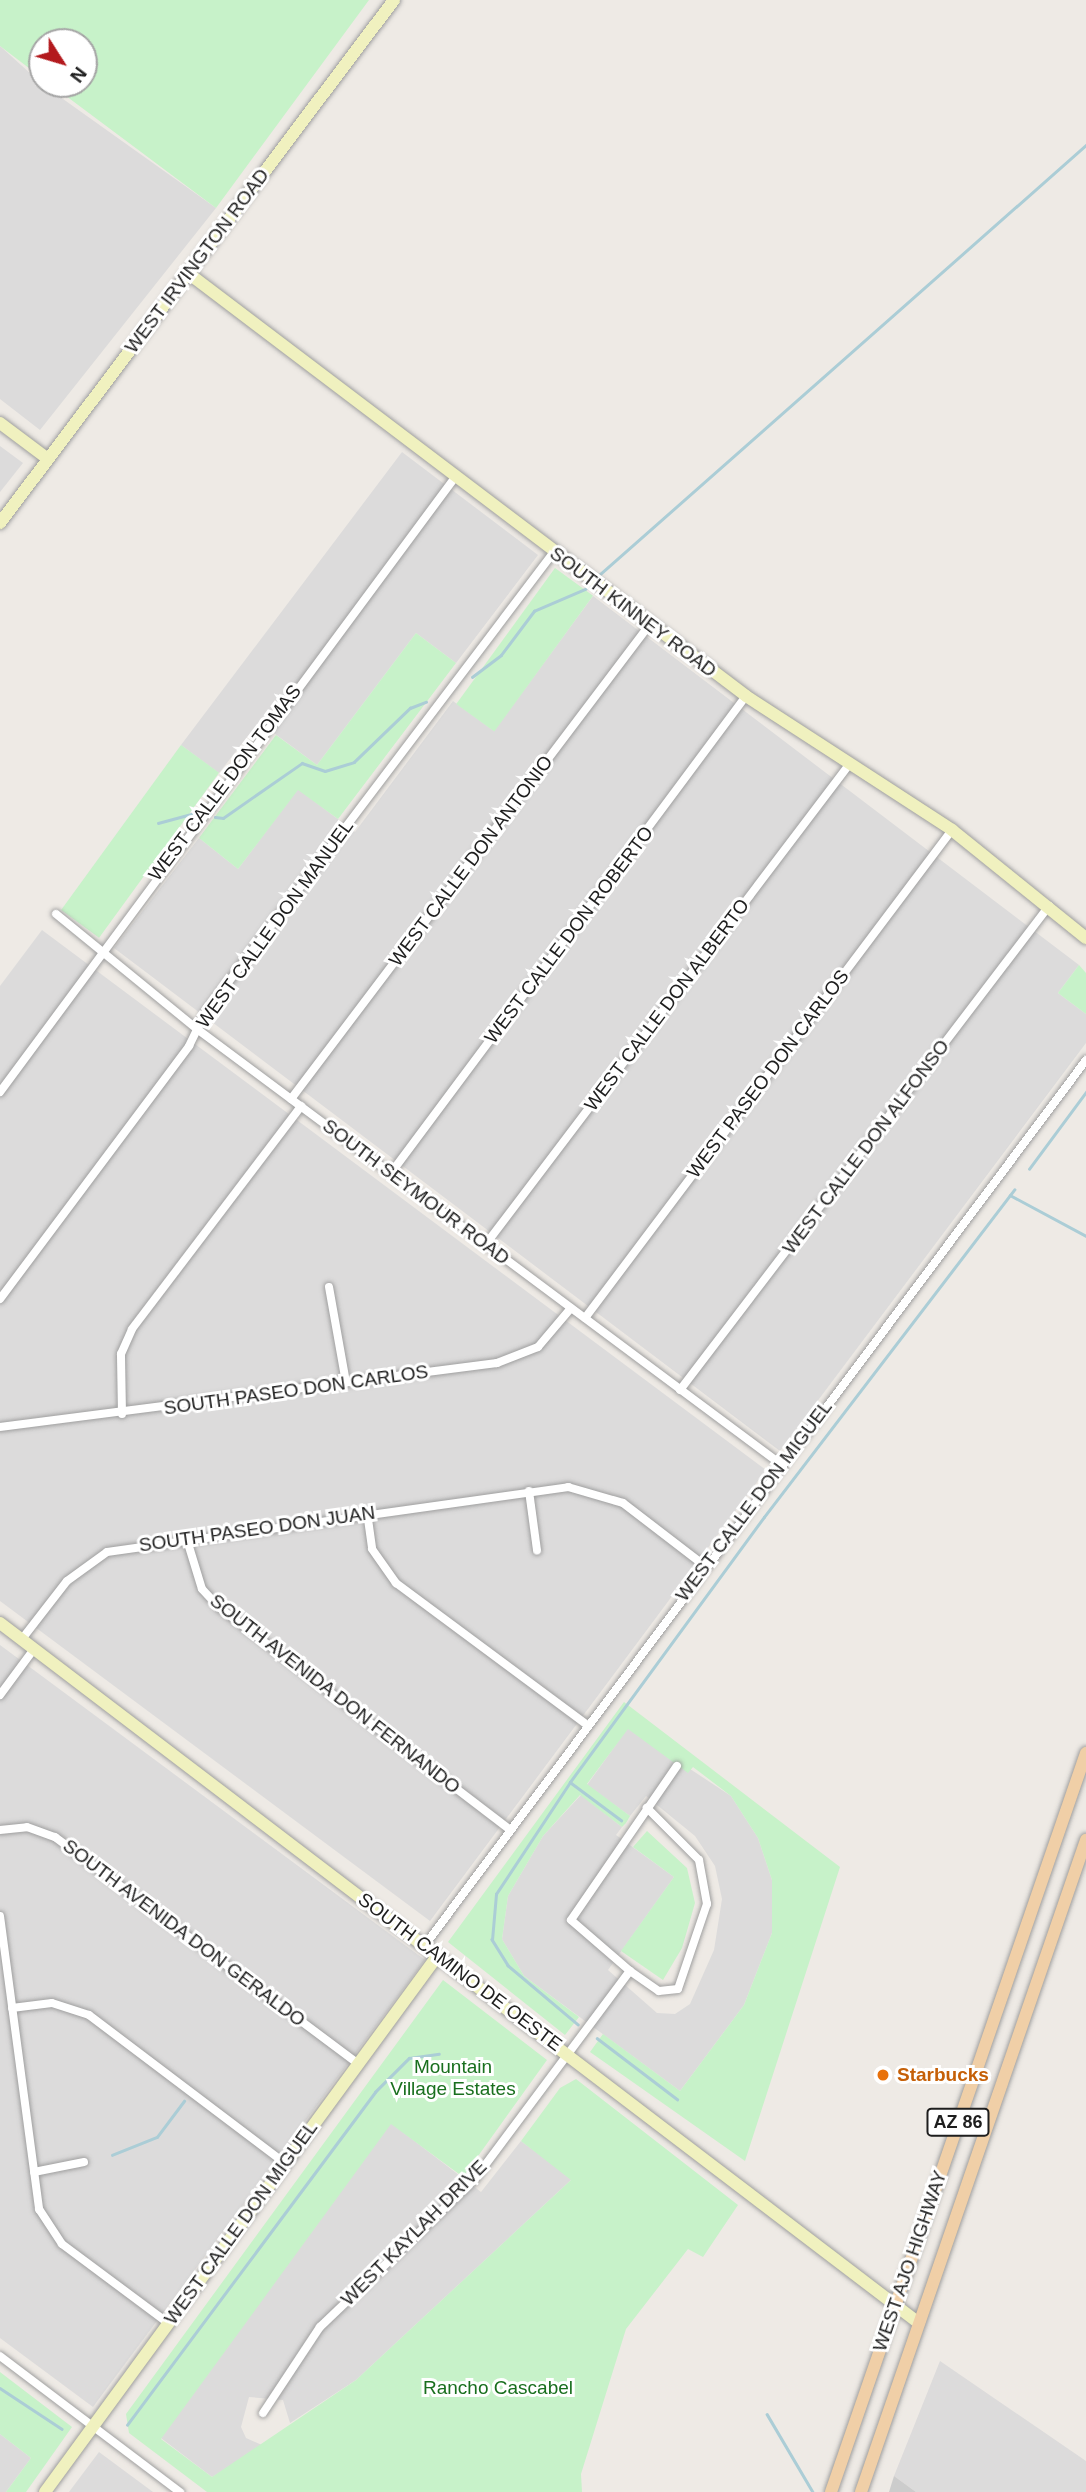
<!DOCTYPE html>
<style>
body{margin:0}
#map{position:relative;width:1086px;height:2492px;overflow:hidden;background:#eeeae5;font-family:Helvetica,sans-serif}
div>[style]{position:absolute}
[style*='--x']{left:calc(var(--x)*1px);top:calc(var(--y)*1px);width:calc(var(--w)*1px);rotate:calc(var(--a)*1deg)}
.residential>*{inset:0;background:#dcdbdb}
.religious>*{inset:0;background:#ccc}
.park>*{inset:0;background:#c7f2c9;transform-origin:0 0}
.stream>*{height:2.5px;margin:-1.25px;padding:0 1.25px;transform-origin:1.25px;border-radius:1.25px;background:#abcdd6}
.roads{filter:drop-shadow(0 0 2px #9f9f9f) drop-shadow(0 0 2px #9f9f9f)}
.street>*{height:8px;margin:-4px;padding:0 4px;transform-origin:4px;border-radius:4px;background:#fff}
.secondary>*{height:12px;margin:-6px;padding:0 6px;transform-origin:6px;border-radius:6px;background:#f0f1bf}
.primary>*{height:12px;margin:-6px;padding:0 6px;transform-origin:6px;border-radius:6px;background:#f0cfa7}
.dots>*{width:19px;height:19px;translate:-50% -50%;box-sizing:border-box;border:4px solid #fff;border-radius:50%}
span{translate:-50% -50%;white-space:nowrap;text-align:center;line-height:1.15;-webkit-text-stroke:6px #fff;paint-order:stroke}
.shield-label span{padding:2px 5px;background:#fff;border:2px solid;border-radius:5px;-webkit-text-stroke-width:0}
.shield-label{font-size:18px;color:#1e1e1e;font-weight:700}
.street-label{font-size:19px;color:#1e1e1e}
.park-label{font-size:19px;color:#196f1e}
.food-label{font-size:19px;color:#c56008;font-weight:700}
.left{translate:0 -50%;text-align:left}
.north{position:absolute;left:28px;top:28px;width:70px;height:70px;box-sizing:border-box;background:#fff;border:2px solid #a5a5a5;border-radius:50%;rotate:127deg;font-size:19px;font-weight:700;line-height:28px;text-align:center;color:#1e1e1e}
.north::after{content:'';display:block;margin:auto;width:24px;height:32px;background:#b3191d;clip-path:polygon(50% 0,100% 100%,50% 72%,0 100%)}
</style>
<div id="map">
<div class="residential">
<div style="clip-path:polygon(0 46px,42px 84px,216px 208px,40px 430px,0 399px)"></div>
<div style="clip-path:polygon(0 446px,23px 463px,0 492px)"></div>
<div style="clip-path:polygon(402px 452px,538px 555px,456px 663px,416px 633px,317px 765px,259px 722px,219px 773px,181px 745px)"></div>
<div style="clip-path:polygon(593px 596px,1079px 965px,1058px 993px,1086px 1014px,1086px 1043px,780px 1451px,114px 948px,199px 838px,238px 869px,298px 789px,355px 832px,453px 701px,494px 731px)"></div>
<div style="clip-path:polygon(42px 930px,766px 1470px,430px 1921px,0 1601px,0 986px)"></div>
<div style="clip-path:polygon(0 1645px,425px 1960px,93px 2407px,0 2338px)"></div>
<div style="clip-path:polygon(628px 1728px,731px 1796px,758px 1838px,772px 1880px,772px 1933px,744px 2005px,680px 2091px,524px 1976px,502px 1939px,508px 1896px,543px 1836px,581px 1795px,622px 1827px,616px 1835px,674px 1877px,608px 1970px,657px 2013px,675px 2014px,690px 2004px,714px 1950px,722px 1899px,715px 1866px,695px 1836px,646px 1796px,630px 1816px,587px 1785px)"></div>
<div style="clip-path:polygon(391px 2123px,481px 2192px,521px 2141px,572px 2179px,356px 2380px,290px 2423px,283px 2400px,249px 2397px,241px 2427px,246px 2438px,264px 2446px,212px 2477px,161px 2438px)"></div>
<div style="clip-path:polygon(940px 2361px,1086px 2461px,1086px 2492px,916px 2492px,894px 2476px)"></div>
<div style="clip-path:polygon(0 2434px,31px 2458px,6px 2492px,0 2492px)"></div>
<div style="clip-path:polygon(99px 2452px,153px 2492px,69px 2492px)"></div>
</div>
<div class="religious">
<div style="clip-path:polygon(894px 2476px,916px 2492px,889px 2492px)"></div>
</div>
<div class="park">
<div style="clip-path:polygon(0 0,369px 0,216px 208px,50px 84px,84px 84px,84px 42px,42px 42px,42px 78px,0 46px)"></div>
<div style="left:555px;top:568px;width:47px;height:168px;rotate:36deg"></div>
<div style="clip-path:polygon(416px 633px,456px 663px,338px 819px,298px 790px,238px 869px,199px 838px,276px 735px,317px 765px)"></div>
<div style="left:181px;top:745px;width:47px;height:204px;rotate:36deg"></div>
<div style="clip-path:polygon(1079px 965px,1086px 973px,1086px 1014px,1058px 993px)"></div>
<div style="clip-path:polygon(624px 1702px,840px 1867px,745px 2161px,590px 2052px,603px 2034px,680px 2091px,744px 2005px,772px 1933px,772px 1880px,758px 1838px,731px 1796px,693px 1767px,688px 1773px,628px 1729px,587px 1784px,630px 1816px,626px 1823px,622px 1827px,580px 1795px,543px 1836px,508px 1896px,502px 1939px,524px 1976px,579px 2017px,565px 2035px,448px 1942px)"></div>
<div style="clip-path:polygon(647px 1831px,687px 1868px,695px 1903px,682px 1948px,663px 1980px,621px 1951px,674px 1877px,633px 1847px)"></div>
<div style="clip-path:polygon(443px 1980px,547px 2060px,463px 2177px,391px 2124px,161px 2439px,212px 2477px,356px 2380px,571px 2180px,521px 2141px,560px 2088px,576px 2079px,738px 2205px,703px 2257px,688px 2249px,626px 2329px,581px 2474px,582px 2492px,207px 2492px,129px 2433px,126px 2414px)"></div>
<div style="clip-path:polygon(0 2372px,72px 2427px,26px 2492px,6px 2492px,31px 2458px,0 2434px)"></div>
</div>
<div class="stream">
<div style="--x:598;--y:576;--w:651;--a:-41.45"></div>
<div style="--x:472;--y:677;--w:36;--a:-37"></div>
<div style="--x:501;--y:655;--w:55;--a:-53.1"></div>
<div style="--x:534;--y:611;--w:56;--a:-23.3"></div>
<div style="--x:215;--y:817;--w:8;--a:7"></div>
<div style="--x:223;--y:818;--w:96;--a:-34.8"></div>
<div style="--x:302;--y:763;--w:24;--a:19"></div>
<div style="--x:325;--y:771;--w:30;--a:-17"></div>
<div style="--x:354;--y:762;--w:78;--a:-44"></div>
<div style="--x:410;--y:708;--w:17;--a:-21"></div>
<div style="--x:158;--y:823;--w:35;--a:-15"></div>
<div style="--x:1029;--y:1169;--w:96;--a:-53.5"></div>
<div style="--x:1010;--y:1195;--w:86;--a:28.3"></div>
<div style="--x:570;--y:1782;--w:64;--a:36.7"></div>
<div style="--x:578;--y:2025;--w:92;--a:-139.9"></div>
<div style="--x:508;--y:1966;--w:31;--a:-122"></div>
<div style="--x:492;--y:1940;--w:46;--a:-85"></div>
<div style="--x:496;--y:1894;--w:134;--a:-56.5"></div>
<div style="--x:570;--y:1782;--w:328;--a:-53.8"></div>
<div style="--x:764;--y:1517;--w:412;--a:-52.6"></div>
<div style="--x:597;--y:2038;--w:101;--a:37.3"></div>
<div style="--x:112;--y:2155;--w:48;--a:-21.8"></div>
<div style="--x:157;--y:2137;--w:45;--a:-53.1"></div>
<div style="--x:0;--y:2388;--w:74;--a:33.5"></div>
<div style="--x:767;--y:2414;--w:91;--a:59.5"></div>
<div style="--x:127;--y:2425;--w:415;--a:-53.3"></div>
<div style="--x:375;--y:2092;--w:48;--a:-45"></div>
<div style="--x:409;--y:2058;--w:30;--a:-8"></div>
</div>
<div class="roads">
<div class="street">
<div style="--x:56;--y:914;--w:182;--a:39.2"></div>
<div style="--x:197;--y:1029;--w:730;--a:36.7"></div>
<div style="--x:0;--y:1092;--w:766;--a:-53.49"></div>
<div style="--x:291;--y:1099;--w:595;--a:-52.92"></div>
<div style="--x:391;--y:1173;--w:595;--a:-53.34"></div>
<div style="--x:486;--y:1244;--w:600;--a:-52.86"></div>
<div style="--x:329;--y:1287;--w:97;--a:79.9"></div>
<div style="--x:0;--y:1299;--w:316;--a:-53.2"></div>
<div style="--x:189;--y:1046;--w:37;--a:-64"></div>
<div style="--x:205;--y:1013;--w:577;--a:-52.89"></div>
<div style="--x:585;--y:1318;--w:611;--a:-53.06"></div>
<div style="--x:680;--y:1390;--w:609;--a:-52.68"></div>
<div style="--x:122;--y:1414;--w:60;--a:-91"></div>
<div style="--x:121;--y:1354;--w:27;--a:-66"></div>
<div style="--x:132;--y:1329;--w:280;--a:-52.8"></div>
<div style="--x:0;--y:1427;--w:501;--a:-7.34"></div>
<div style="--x:497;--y:1363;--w:44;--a:-21.3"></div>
<div style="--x:538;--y:1347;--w:51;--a:-49.8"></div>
<div style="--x:529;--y:1491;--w:60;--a:82.3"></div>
<div style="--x:367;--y:1512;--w:37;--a:82"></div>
<div style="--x:372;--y:1549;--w:42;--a:54.8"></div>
<div style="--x:396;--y:1583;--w:238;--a:36.6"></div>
<div style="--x:187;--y:1540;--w:51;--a:73"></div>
<div style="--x:202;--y:1589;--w:26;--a:47"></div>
<div style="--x:220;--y:1608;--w:364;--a:37.4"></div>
<div style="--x:22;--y:1639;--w:73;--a:-52.2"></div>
<div style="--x:67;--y:1581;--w:49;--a:-35.9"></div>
<div style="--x:107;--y:1552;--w:466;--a:-8"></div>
<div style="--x:568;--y:1487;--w:57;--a:16.2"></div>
<div style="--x:623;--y:1503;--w:103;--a:37.5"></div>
<div style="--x:0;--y:1695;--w:57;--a:-53.5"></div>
<div style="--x:0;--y:1830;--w:27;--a:-6"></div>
<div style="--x:27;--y:1827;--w:30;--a:20"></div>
<div style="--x:55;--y:1837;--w:379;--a:36.8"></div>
<div style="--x:0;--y:1916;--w:296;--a:82.4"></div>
<div style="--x:39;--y:2209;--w:42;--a:56.7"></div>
<div style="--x:62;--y:2244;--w:132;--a:36.7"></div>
<div style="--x:425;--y:1945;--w:1105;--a:-53.24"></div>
<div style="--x:630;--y:1971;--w:35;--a:35"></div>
<div style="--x:659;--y:1991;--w:19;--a:-6"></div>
<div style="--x:678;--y:1989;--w:90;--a:-71.2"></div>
<div style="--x:707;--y:1904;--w:45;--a:-100.3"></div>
<div style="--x:699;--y:1860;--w:74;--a:-135"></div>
<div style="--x:12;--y:2008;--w:40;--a:-7.1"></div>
<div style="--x:52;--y:2003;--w:39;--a:18"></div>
<div style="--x:89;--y:2015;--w:246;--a:37.1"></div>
<div style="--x:34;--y:2172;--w:51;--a:-11.3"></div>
<div style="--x:0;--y:2356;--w:226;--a:37.1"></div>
<div style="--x:263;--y:2413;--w:103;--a:-56.5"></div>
<div style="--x:320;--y:2327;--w:213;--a:-43.7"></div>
<div style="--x:474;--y:2180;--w:261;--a:-53.3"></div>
<div style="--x:630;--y:1971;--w:78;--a:-139.2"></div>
<div style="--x:571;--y:1920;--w:187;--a:-55.5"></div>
</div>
<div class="secondary">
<div style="--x:188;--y:273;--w:700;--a:37.16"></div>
<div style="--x:746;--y:696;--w:246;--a:33"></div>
<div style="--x:952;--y:830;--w:172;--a:38.9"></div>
<div style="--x:0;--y:423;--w:60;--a:36.9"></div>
<div style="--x:0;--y:523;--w:655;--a:-53.01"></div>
<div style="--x:0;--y:1623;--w:1155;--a:37.3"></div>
<div style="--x:45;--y:2492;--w:665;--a:-53.8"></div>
</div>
<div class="primary">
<div style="--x:831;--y:2492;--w:782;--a:-70.96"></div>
<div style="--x:861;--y:2492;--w:690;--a:-70.96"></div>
</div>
</div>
<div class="dots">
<div style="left:883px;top:2075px;background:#e8710a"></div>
</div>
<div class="shield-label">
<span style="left:958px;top:2122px">AZ 86</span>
</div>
<div class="street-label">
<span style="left:197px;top:261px;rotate:-53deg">WEST IRVINGTON ROAD</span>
<span style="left:633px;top:612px;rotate:37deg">SOUTH KINNEY ROAD</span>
<span style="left:225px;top:783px;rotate:-53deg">WEST CALLE DON TOMAS</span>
<span style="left:471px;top:861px;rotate:-53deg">WEST CALLE DON ANTONIO</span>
<span style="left:275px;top:924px;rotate:-54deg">WEST CALLE DON MANUEL</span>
<span style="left:569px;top:935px;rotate:-53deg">WEST CALLE DON ROBERTO</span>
<span style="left:667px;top:1005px;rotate:-53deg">WEST CALLE DON ALBERTO</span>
<span style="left:768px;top:1074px;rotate:-53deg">WEST PASEO DON CARLOS</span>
<span style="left:866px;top:1147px;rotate:-53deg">WEST CALLE DON ALFONSO</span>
<span style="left:416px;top:1192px;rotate:37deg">SOUTH SEYMOUR ROAD</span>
<span style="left:296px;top:1390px;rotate:-8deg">SOUTH PASEO DON CARLOS</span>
<span style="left:754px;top:1501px;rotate:-53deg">WEST CALLE DON MIGUEL</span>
<span style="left:257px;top:1529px;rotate:-8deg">SOUTH PASEO DON JUAN</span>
<span style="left:335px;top:1694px;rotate:38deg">SOUTH AVENIDA DON FERNANDO</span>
<span style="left:184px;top:1933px;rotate:37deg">SOUTH AVENIDA DON GERALDO</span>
<span style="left:460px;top:1972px;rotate:37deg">SOUTH CAMINO DE OESTE</span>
<span style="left:241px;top:2223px;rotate:-54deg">WEST CALLE DON MIGUEL</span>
<span style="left:414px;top:2233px;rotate:-45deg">WEST KAYLAH DRIVE</span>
<span style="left:910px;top:2261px;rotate:-71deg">WEST AJO HIGHWAY</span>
</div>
<div class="park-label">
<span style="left:453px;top:2078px">Mountain<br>Village Estates</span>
<span style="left:498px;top:2388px">Rancho Cascabel</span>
</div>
<div class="food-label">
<span class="left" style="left:897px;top:2075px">Starbucks</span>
</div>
<div class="north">N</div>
</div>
